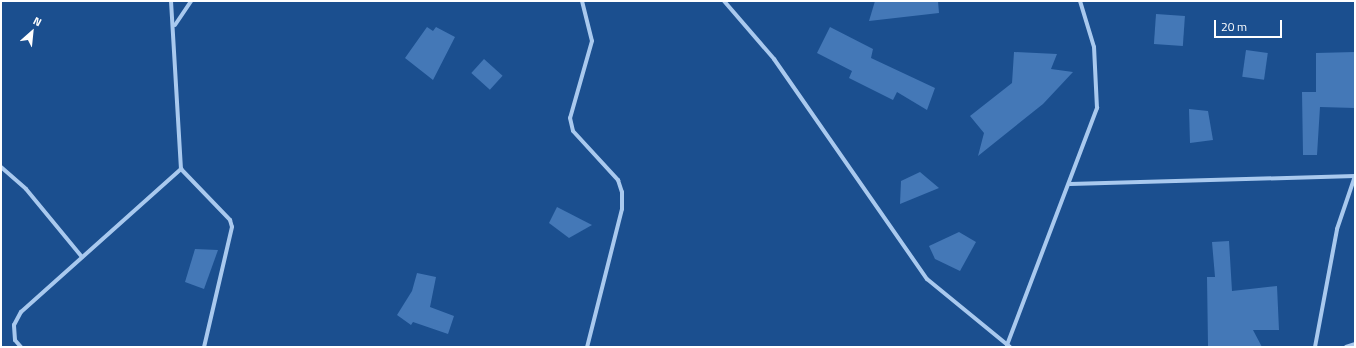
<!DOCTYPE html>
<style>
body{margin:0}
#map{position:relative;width:1356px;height:348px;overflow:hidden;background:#1b4f8f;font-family:"Titillium Web",sans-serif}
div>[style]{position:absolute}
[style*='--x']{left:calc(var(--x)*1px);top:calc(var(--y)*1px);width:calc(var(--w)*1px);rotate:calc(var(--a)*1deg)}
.building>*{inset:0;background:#4478b7;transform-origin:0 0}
.minor>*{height:4px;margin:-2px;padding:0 2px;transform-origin:2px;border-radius:2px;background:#a9c9ee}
span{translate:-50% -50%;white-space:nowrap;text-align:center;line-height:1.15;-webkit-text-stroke:4px #1b4f8f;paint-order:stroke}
.frame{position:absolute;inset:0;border:2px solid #fff;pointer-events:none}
.north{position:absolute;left:12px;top:12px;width:40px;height:40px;-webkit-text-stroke:3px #1b4f8f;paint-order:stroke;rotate:27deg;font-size:11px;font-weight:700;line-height:16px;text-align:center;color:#fff}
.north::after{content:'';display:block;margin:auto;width:14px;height:18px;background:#fff;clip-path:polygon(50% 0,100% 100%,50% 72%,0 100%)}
.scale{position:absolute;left:1214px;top:20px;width:68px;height:18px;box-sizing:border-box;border:2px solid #fff;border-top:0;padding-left:5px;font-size:12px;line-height:14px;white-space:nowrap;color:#fff;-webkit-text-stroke:3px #1b4f8f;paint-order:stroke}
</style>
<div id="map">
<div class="building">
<div style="clip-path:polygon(875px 1px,938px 1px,939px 13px,869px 21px)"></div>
<div style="left:1156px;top:14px;width:29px;height:30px;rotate:4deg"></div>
<div style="clip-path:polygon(427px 27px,433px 31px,436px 27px,455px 37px,433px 80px,405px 58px)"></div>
<div style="clip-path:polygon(830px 27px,873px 49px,871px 58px,935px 88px,927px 110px,897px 92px,893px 100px,849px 78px,852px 71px,817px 53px)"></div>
<div style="left:1246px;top:50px;width:22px;height:27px;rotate:8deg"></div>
<div style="clip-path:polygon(1014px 52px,1057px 54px,1051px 69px,1073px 72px,1043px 104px,978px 156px,984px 133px,970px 116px,1012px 83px)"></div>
<div style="clip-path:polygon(1355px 52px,1355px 108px,1320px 107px,1317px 155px,1303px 155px,1302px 92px,1316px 92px,1316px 53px)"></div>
<div style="left:484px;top:59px;width:25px;height:19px;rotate:42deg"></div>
<div style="clip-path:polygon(1189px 109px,1208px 111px,1213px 140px,1190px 143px)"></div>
<div style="clip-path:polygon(920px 172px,939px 188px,900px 204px,901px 181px)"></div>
<div style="clip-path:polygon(557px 207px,592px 225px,569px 238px,549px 223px)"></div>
<div style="clip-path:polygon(959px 232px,976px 242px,960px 271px,935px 259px,929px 246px)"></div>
<div style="clip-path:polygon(1229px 241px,1232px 291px,1277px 286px,1279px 330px,1253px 330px,1262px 347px,1208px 346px,1207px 277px,1215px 277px,1212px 242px)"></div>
<div style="clip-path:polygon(195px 249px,218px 250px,204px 289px,185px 282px)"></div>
<div style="clip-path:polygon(417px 273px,436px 277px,430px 307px,454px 316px,448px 334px,413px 322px,411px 325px,397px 315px,412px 291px)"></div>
</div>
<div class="minor">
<div style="--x:171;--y:1;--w:168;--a:86.6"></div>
<div style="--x:181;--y:169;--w:71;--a:46.1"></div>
<div style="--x:230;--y:220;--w:7;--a:74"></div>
<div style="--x:232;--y:227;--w:123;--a:103.1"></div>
<div style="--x:582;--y:1;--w:41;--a:76"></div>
<div style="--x:592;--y:41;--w:80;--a:105.9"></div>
<div style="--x:570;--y:118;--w:13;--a:77"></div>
<div style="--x:573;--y:131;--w:67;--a:47.4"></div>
<div style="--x:618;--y:180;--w:13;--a:72"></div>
<div style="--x:622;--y:192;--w:17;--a:90"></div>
<div style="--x:622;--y:209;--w:142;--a:104.2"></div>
<div style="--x:724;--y:1;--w:77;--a:49.2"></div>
<div style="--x:774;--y:59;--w:268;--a:55.2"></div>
<div style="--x:927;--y:279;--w:107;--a:39.3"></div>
<div style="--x:175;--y:25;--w:29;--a:-56"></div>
<div style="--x:1;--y:167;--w:33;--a:41"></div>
<div style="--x:26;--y:189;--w:88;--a:50.5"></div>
<div style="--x:1070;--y:184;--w:285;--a:-1.6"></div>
<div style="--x:1007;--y:345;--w:254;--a:-69.2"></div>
<div style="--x:1097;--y:108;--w:61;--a:-92.8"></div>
<div style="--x:1094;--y:47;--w:48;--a:-106.9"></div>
<div style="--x:21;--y:347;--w:9;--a:-131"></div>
<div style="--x:15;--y:340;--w:15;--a:-94"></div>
<div style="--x:14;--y:325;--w:15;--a:-62"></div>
<div style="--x:21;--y:312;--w:215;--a:-41.8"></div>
<div style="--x:1315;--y:347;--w:120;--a:-79.4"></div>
<div style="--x:1337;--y:229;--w:56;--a:-71.2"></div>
<div style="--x:1346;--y:347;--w:9;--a:-18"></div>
</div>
<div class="frame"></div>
<div class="north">N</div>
<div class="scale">20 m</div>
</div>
